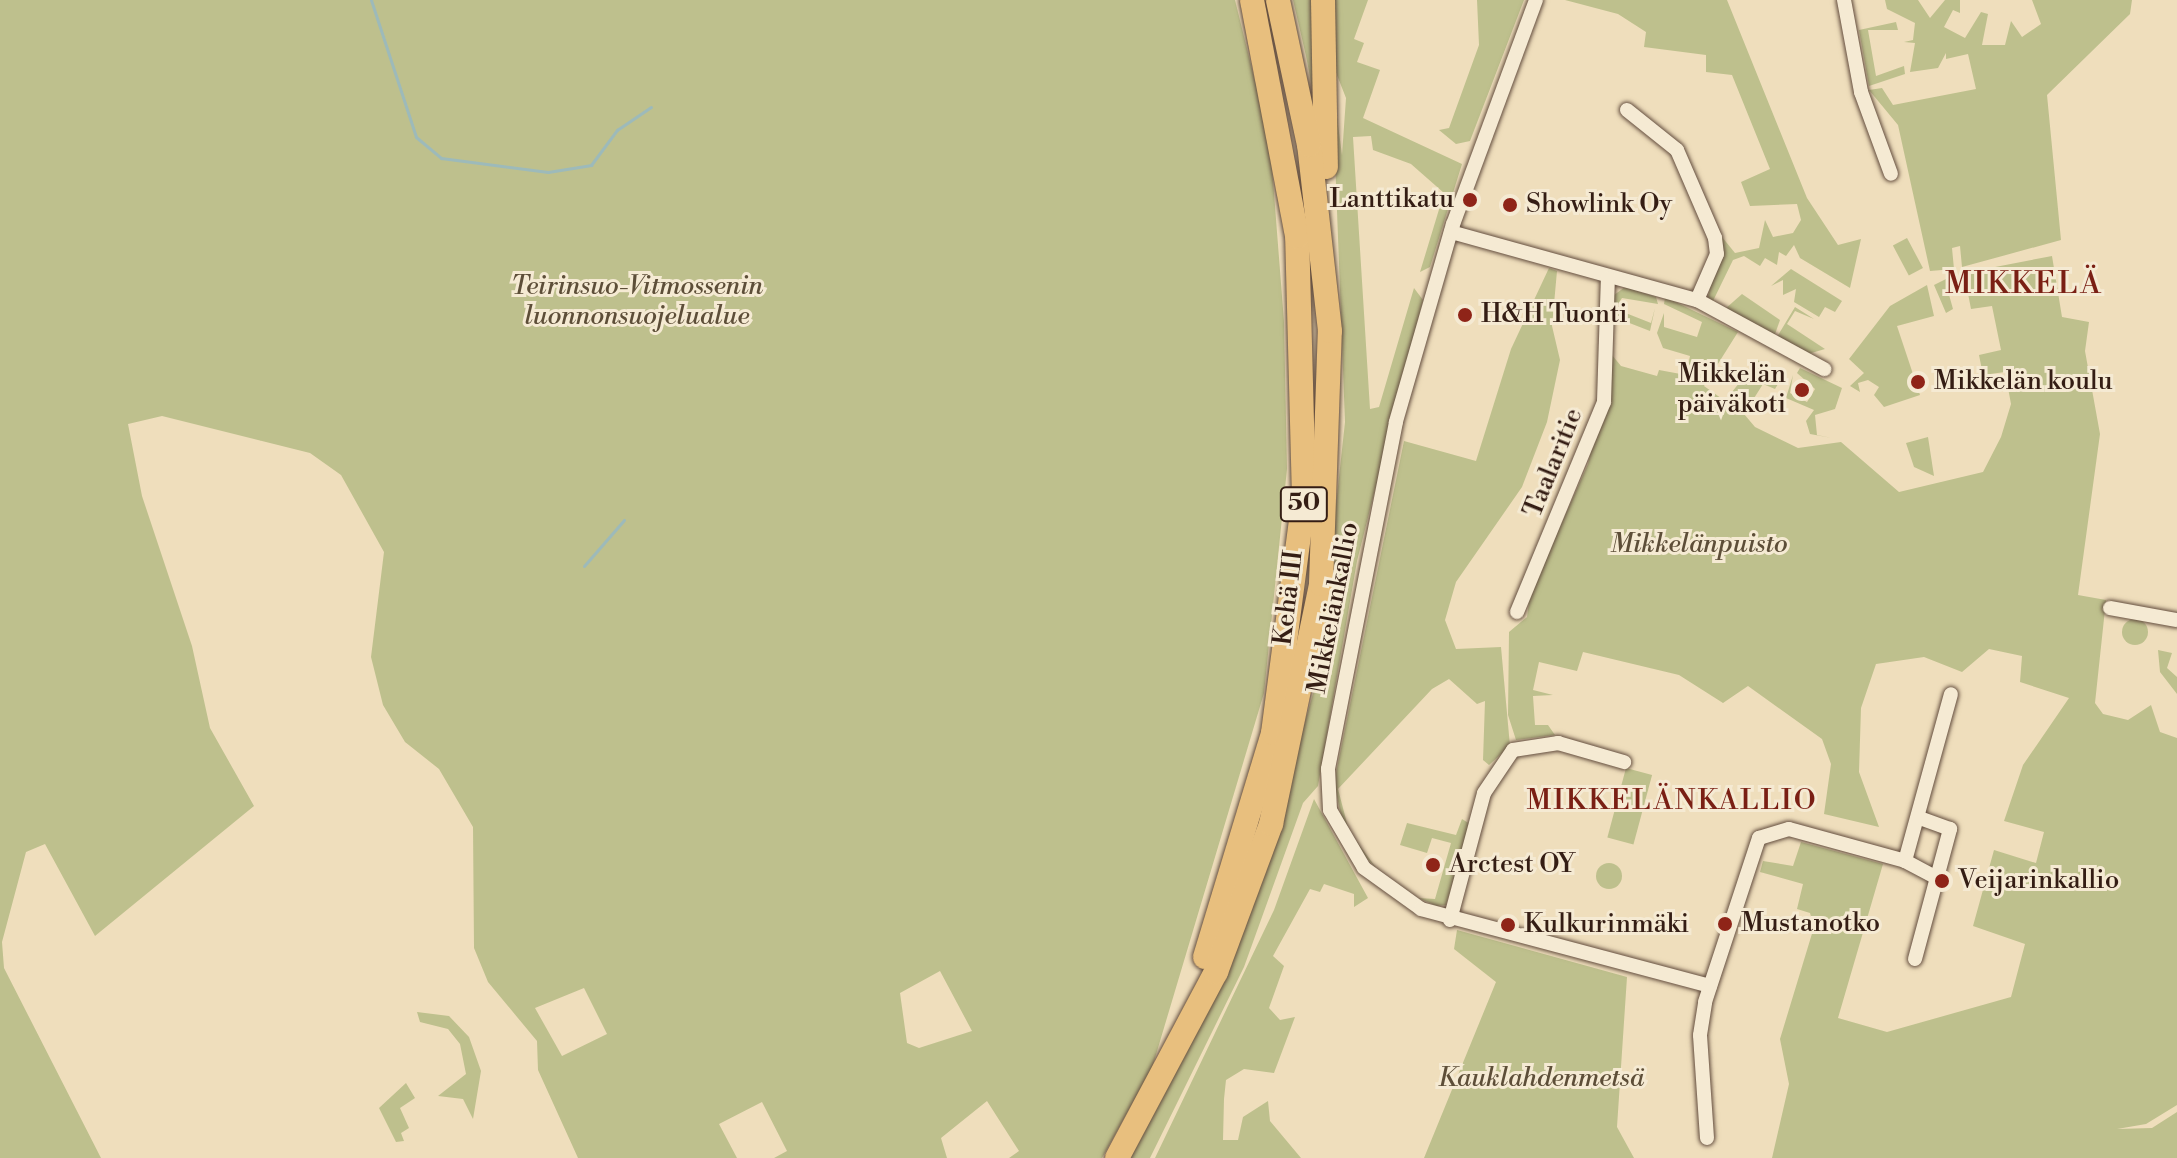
<!DOCTYPE html>
<meta charset="utf-8">
<style>
body{margin:0}
#map{position:relative;width:2177px;height:1158px;overflow:hidden;background:#efdebc;font-family:"Libre Bodoni",serif}
div>[style]{position:absolute}
[style*='--x']{left:calc(var(--x)*1px);top:calc(var(--y)*1px);width:calc(var(--w)*1px);rotate:calc(var(--a)*1deg)}
.green>*{inset:0;background:#bec08d;transform-origin:0 0}
.round{border-radius:50%}
.stream>*{height:3px;margin:-1.5px;padding:0 1.5px;transform-origin:1.5px;border-radius:1.5px;background:#9dbaba}
.roads{filter:drop-shadow(0 0 2px #634d3e) drop-shadow(0 0 2px #634d3e)}
.street>*{height:14px;margin:-7px;padding:0 7px;transform-origin:7px;border-radius:7px;background:#f5ead3}
.highway>*{height:24px;margin:-12px;padding:0 12px;transform-origin:12px;border-radius:12px;background:#e8bf7e}
.dots>*{width:22px;height:22px;translate:-50% -50%;box-sizing:border-box;border:4px solid #f5ead3;border-radius:50%}
span{translate:-50% -50%;white-space:nowrap;text-align:center;line-height:1.15;-webkit-text-stroke:6px #f5ead3;paint-order:stroke}
.shield-label span{padding:2px 6px;background:#f5ead3;border:2px solid;border-radius:6px;-webkit-text-stroke-width:0}
.shield-label{font-size:24px;color:#341d14;font-weight:700}
.poi-label{font-size:26px;color:#341d14}
.right{translate:-100% -50%;text-align:right}
.left{translate:0 -50%;text-align:left}
.park-label{font-size:26px;color:#5d4e38;font-style:italic}
.street-label{font-size:26px;color:#341d14}
.neighbourhood-label{font-size:28px;color:#7a1f14;letter-spacing:2px}
.quarter-label{font-size:30px;color:#7a1f14;letter-spacing:2px}
</style>
<div id="map">
<div class="green">
<div style="clip-path:polygon(evenodd,0 0,1235px 0,1270px 142px,1284px 322px,1287px 469px,1264px 693px,1152px 1068px,1102px 1158px,1009px 1158px,1019px 1151px,987px 1101px,941px 1138px,947px 1158px,774px 1158px,787px 1151px,762px 1102px,719px 1124px,737px 1158px,578px 1158px,538px 1070px,537px 1041px,488px 982px,474px 948px,473px 827px,439px 769px,405px 742px,383px 705px,371px 657px,384px 552px,341px 475px,310px 453px,162px 416px,128px 424px,142px 496px,192px 646px,210px 728px,254px 806px,95px 936px,45px 844px,26px 852px,2px 942px,4px 968px,101px 1158px,0 1158px,0 0,940px 971px,972px 1031px,919px 1048px,907px 1043px,900px 993px,940px 971px,0 0,584px 988px,607px 1034px,562px 1056px,535px 1008px,584px 988px)"></div>
<div style="clip-path:polygon(1293px 0,1315px 0,1317px 113px,1306px 56px)"></div>
<div style="clip-path:polygon(evenodd,1329px 0,1368px 0,1354px 39px,1364px 43px,1357px 62px,1380px 70px,1363px 118px,1462px 164px,1430px 267px,1420px 272px,1444px 193px,1411px 164px,1373px 150px,1371px 136px,1353px 137px,1370px 409px,1379px 407px,1414px 288px,1423px 300px,1357px 561px,1318px 786px,1303px 803px,1244px 967px,1150px 1158px,1128px 1158px,1246px 926px,1317px 680px,1345px 422px,1329px 0,1335px 70px,1346px 98px,1342px 155px,1336px 109px,1335px 70px)"></div>
<div style="clip-path:polygon(1477px 0,1524px 0,1470px 141px,1456px 144px,1439px 130px,1449px 128px,1479px 45px)"></div>
<div style="clip-path:polygon(1565px 0,1727px 0,1807px 198px,1838px 245px,1861px 239px,1850px 288px,1800px 258px,1794px 245px,1786px 256px,1779px 252px,1777px 265px,1765px 258px,1760px 266px,1744px 256px,1733px 260px,1713px 301px,1708px 297px,1722px 237px,1735px 253px,1759px 248px,1765px 220px,1773px 237px,1793px 233px,1801px 220px,1797px 204px,1750px 206px,1741px 182px,1770px 169px,1732px 75px,1706px 72px,1706px 55px,1644px 47px,1646px 32px,1618px 14px)"></div>
<div style="clip-path:polygon(1885px 0,1918px 0,1930px 18px,1945px 0,1960px 0,1960px 13px,1953px 10px,1944px 27px,1965px 38px,1981px 12px,1988px 14px,1982px 45px,2005px 45px,2011px 21px,2022px 37px,2041px 24px,2032px 0,2132px 0,2130px 14px,2047px 95px,2061px 240px,1962px 267px,1960px 246px,1952px 248px,1954px 269px,1930px 271px,1898px 125px,1869px 90px,1882px 88px,1893px 105px,1976px 89px,1968px 54px,1946px 59px,1946px 53px,1938px 68px,1910px 72px,1915px 43px,1904px 42px,1913px 40px,1915px 23px,1887px 9px)"></div>
<div style="clip-path:polygon(1896px 22px,1898px 30px,1868px 30px,1876px 76px,1904px 66px,1905px 74px,1869px 86px,1859px 30px)"></div>
<div style="left:1907px;top:238px;width:34px;height:16px;rotate:62deg"></div>
<div style="clip-path:polygon(2052px 256px,2062px 317px,2089px 322px,2085px 351px,2100px 434px,2078px 595px,2106px 600px,2095px 703px,2103px 714px,2128px 720px,2151px 705px,2160px 732px,2177px 738px,2177px 1105px,2146px 1124px,2117px 1129px,2152px 1128px,2177px 1112px,2177px 1158px,1772px 1158px,1789px 1084px,1780px 1039px,1814px 927px,1810px 913px,1797px 909px,1803px 884px,1760px 872px,1763px 861px,1793px 866px,1801px 842px,1883px 864px,1838px 1018px,1887px 1032px,2011px 997px,2025px 944px,1973px 926px,1994px 850px,2036px 863px,2044px 832px,2004px 821px,2023px 765px,2069px 698px,2020px 682px,2022px 656px,1989px 649px,1962px 672px,1924px 657px,1876px 664px,1861px 708px,1859px 772px,1879px 827px,1824px 814px,1831px 764px,1822px 739px,1748px 686px,1723px 703px,1679px 675px,1583px 652px,1577px 671px,1539px 662px,1533px 690px,1553px 695px,1533px 696px,1535px 725px,1548px 725px,1555px 735px,1516px 740px,1508px 715px,1509px 632px,1527px 617px,1530px 594px,1588px 464px,1612px 355px,1621px 366px,1657px 376px,1659px 370px,1686px 375px,1690px 356px,1663px 348px,1657px 333px,1664px 313px,1664px 327px,1697px 337px,1702px 322px,1664px 304px,1665px 297px,1738px 332px,1704px 386px,1725px 401px,1757px 360px,1765px 363px,1781px 379px,1775px 389px,1763px 384px,1744px 414px,1755px 427px,1798px 448px,1841px 442px,1899px 492px,1983px 472px,2001px 437px,2011px 404px,2005px 372px,1983px 375px,1979px 355px,2001px 350px,1992px 306px,1971px 309px,1964px 273px)"></div>
<div style="clip-path:polygon(1549px 268px,1557px 271px,1552px 326px,1560px 360px,1547px 422px,1522px 487px,1456px 582px,1445px 620px,1456px 649px,1501px 647px,1510px 746px,1489px 765px,1483px 760px,1485px 701px,1477px 704px,1449px 679px,1432px 689px,1338px 789px,1349px 831px,1377px 869px,1359px 850px,1342px 820px,1336px 792px,1336px 773px,1404px 441px,1476px 461px,1511px 349px)"></div>
<div style="clip-path:polygon(1791px 269px,1842px 301px,1835px 312px,1825px 307px,1819px 317px,1794px 302px,1796px 289px,1783px 295px,1783px 280px,1771px 286px)"></div>
<div style="clip-path:polygon(1952px 276px,1946px 284px,1953px 309px,1946px 313px,1934px 285px)"></div>
<div style="clip-path:polygon(1927px 285px,1934px 316px,1897px 326px,1920px 395px,1884px 407px,1874px 395px,1879px 387px,1868px 380px,1858px 383px,1860px 392px,1850px 386px,1864px 373px,1849px 359px,1890px 306px)"></div>
<div style="clip-path:polygon(1625px 287px,1656px 297px,1658px 304px,1622px 298px,1614px 310px,1610px 298px)"></div>
<div style="clip-path:polygon(1742px 294px,1780px 320px,1774px 337px,1725px 309px)"></div>
<div style="clip-path:polygon(1795px 307px,1814px 319px,1795px 311px,1787px 324px,1825px 349px,1808px 354px,1777px 337px)"></div>
<div style="clip-path:polygon(1655px 308px,1650px 331px,1614px 317px,1618px 310px,1651px 323px)"></div>
<div style="clip-path:polygon(1800px 368px,1842px 388px,1835px 409px,1815px 415px,1817px 435px,1832px 438px,1810px 434px,1806px 421px,1814px 410px,1786px 398px,1793px 375px,1790px 393px,1807px 402px,1815px 389px,1797px 373px)"></div>
<div style="clip-path:polygon(1928px 437px,1934px 476px,1914px 467px,1906px 443px)"></div>
<div class="round" style="left:2122px;top:619px;width:26px;height:26px"></div>
<div style="clip-path:polygon(2158px 650px,2172px 653px,2167px 668px,2177px 677px,2177px 694px,2160px 672px)"></div>
<div style="left:1626px;top:768px;width:27px;height:72px;rotate:15deg"></div>
<div style="clip-path:polygon(1314px 799px,1368px 898px,1354px 907px,1354px 894px,1324px 884px,1320px 892px,1310px 889px,1273px 956px,1284px 966px,1269px 1008px,1280px 1020px,1295px 1017px,1274px 1073px,1244px 1069px,1226px 1080px,1224px 1099px,1223px 1140px,1238px 1140px,1243px 1117px,1268px 1101px,1270px 1121px,1301px 1158px,1155px 1158px,1274px 910px)"></div>
<div style="clip-path:polygon(1462px 819px,1470px 824px,1446px 905px,1437px 906px,1418px 898px,1435px 899px,1451px 843px,1432px 838px,1427px 853px,1400px 845px,1407px 823px,1456px 835px)"></div>
<div class="round" style="left:1596px;top:863px;width:26px;height:26px"></div>
<div style="clip-path:polygon(1457px 930px,1627px 977px,1617px 1127px,1634px 1158px,1424px 1158px,1496px 982px,1454px 949px)"></div>
<div style="clip-path:polygon(417px 1012px,449px 1016px,469px 1037px,481px 1071px,473px 1119px,463px 1099px,438px 1096px,466px 1074px,460px 1044px,448px 1029px,420px 1022px)"></div>
<div style="clip-path:polygon(406px 1083px,415px 1098px,400px 1108px,409px 1128px,401px 1133px,404px 1141px,396px 1142px,379px 1108px)"></div>
</div>
<div class="stream">
<div style="--x:371;--y:0;--w:144;--a:71.8"></div>
<div style="--x:416;--y:137;--w:33;--a:40"></div>
<div style="--x:441;--y:158;--w:108;--a:7.5"></div>
<div style="--x:548;--y:172;--w:44;--a:-9.2"></div>
<div style="--x:591;--y:165;--w:44;--a:-53.4"></div>
<div style="--x:617;--y:130;--w:41;--a:-34.1"></div>
<div style="--x:584;--y:566;--w:61;--a:-49"></div>
</div>
<div class="roads">
<div class="street">
<div style="--x:1536;--y:0;--w:239;--a:110.3"></div>
<div style="--x:1453;--y:224;--w:206;--a:106.1"></div>
<div style="--x:1396;--y:422;--w:354;--a:101.1"></div>
<div style="--x:1328;--y:769;--w:41;--a:87.2"></div>
<div style="--x:1330;--y:810;--w:67;--a:59.6"></div>
<div style="--x:1364;--y:868;--w:70;--a:35.7"></div>
<div style="--x:1421;--y:909;--w:299;--a:14.9"></div>
<div style="--x:1844;--y:0;--w:94;--a:79.5"></div>
<div style="--x:1861;--y:92;--w:87;--a:69.9"></div>
<div style="--x:1627;--y:110;--w:64;--a:38.7"></div>
<div style="--x:1677;--y:150;--w:96;--a:66.6"></div>
<div style="--x:1715;--y:238;--w:16;--a:83"></div>
<div style="--x:1717;--y:254;--w:50;--a:113.5"></div>
<div style="--x:1451;--y:232;--w:255;--a:15.5"></div>
<div style="--x:1697;--y:300;--w:145;--a:28.5"></div>
<div style="--x:2110;--y:608;--w:68;--a:10.2"></div>
<div style="--x:1517;--y:612;--w:227;--a:-67.5"></div>
<div style="--x:1604;--y:402;--w:124;--a:-88.2"></div>
<div style="--x:1905;--y:861;--w:173;--a:-74.6"></div>
<div style="--x:1450;--y:920;--w:131;--a:-75"></div>
<div style="--x:1484;--y:793;--w:52;--a:-56"></div>
<div style="--x:1513;--y:750;--w:46;--a:-8.8"></div>
<div style="--x:1558;--y:743;--w:69;--a:16.1"></div>
<div style="--x:1915;--y:959;--w:135;--a:-74.9"></div>
<div style="--x:1950;--y:829;--w:33;--a:-160"></div>
<div style="--x:1707;--y:1138;--w:103;--a:-93.9"></div>
<div style="--x:1700;--y:1035;--w:33;--a:-81"></div>
<div style="--x:1705;--y:1002;--w:173;--a:-71.8"></div>
<div style="--x:1759;--y:838;--w:31;--a:-17"></div>
<div style="--x:1789;--y:829;--w:120;--a:15.4"></div>
<div style="--x:1905;--y:861;--w:36;--a:28"></div>
</div>
<div class="highway">
<div style="--x:1323;--y:0;--w:167;--a:89"></div>
<div style="--x:1205;--y:957;--w:234;--a:-73.1"></div>
<div style="--x:1273;--y:733;--w:237;--a:-82.5"></div>
<div style="--x:1304;--y:498;--w:262;--a:-91.5"></div>
<div style="--x:1297;--y:236;--w:240;--a:-100.8"></div>
<div style="--x:1117;--y:1158;--w:211;--a:-62"></div>
<div style="--x:1216;--y:972;--w:158;--a:-69.6"></div>
<div style="--x:1271;--y:824;--w:245;--a:-78.2"></div>
<div style="--x:1321;--y:584;--w:253;--a:-88"></div>
<div style="--x:1330;--y:331;--w:187;--a:-96.4"></div>
<div style="--x:1309;--y:145;--w:148;--a:-102.1"></div>
</div>
</div>
<div class="dots">
<div style="left:1470px;top:200px;background:#8f2418"></div>
<div style="left:1510px;top:205px;background:#8f2418"></div>
<div style="left:1465px;top:315px;background:#8f2418"></div>
<div style="left:1918px;top:382px;background:#8f2418"></div>
<div style="left:1802px;top:390px;background:#8f2418"></div>
<div style="left:1433px;top:865px;background:#8f2418"></div>
<div style="left:1942px;top:881px;background:#8f2418"></div>
<div style="left:1725px;top:924px;background:#8f2418"></div>
<div style="left:1508px;top:925px;background:#8f2418"></div>
</div>
<div class="shield-label">
<span style="left:1304px;top:504px">50</span>
</div>
<div class="poi-label">
<span class="right" style="left:1454px;top:200px">Lanttikatu</span>
<span class="left" style="left:1526px;top:205px">Showlink Oy</span>
<span class="left" style="left:1481px;top:315px">H&amp;H Tuonti</span>
<span class="right" style="left:1786px;top:390px">Mikkelän<br>päiväkoti</span>
<span class="left" style="left:1934px;top:382px">Mikkelän koulu</span>
<span class="left" style="left:1449px;top:865px">Arctest OY</span>
<span class="left" style="left:1958px;top:881px">Veijarinkallio</span>
<span class="left" style="left:1741px;top:924px">Mustanotko</span>
<span class="left" style="left:1524px;top:925px">Kulkurinmäki</span>
</div>
<div class="park-label">
<span style="left:637px;top:302px">Teirinsuo-Vitmossenin<br>luonnonsuojelualue</span>
<span style="left:1699px;top:545px">Mikkelänpuisto</span>
<span style="left:1541px;top:1079px">Kauklahdenmetsä</span>
</div>
<div class="street-label">
<span style="left:1554px;top:463px;rotate:-68deg">Taalaritie</span>
<span style="left:1289px;top:598px;rotate:-83deg">Kehä III</span>
<span style="left:1334px;top:608px;rotate:-79deg">Mikkelänkallio</span>
</div>
<div class="neighbourhood-label">
<span style="left:1672px;top:801px">MIKKELÄNKALLIO</span>
</div>
<div class="quarter-label">
<span style="left:2024px;top:284px">MIKKELÄ</span>
</div>
</div>
